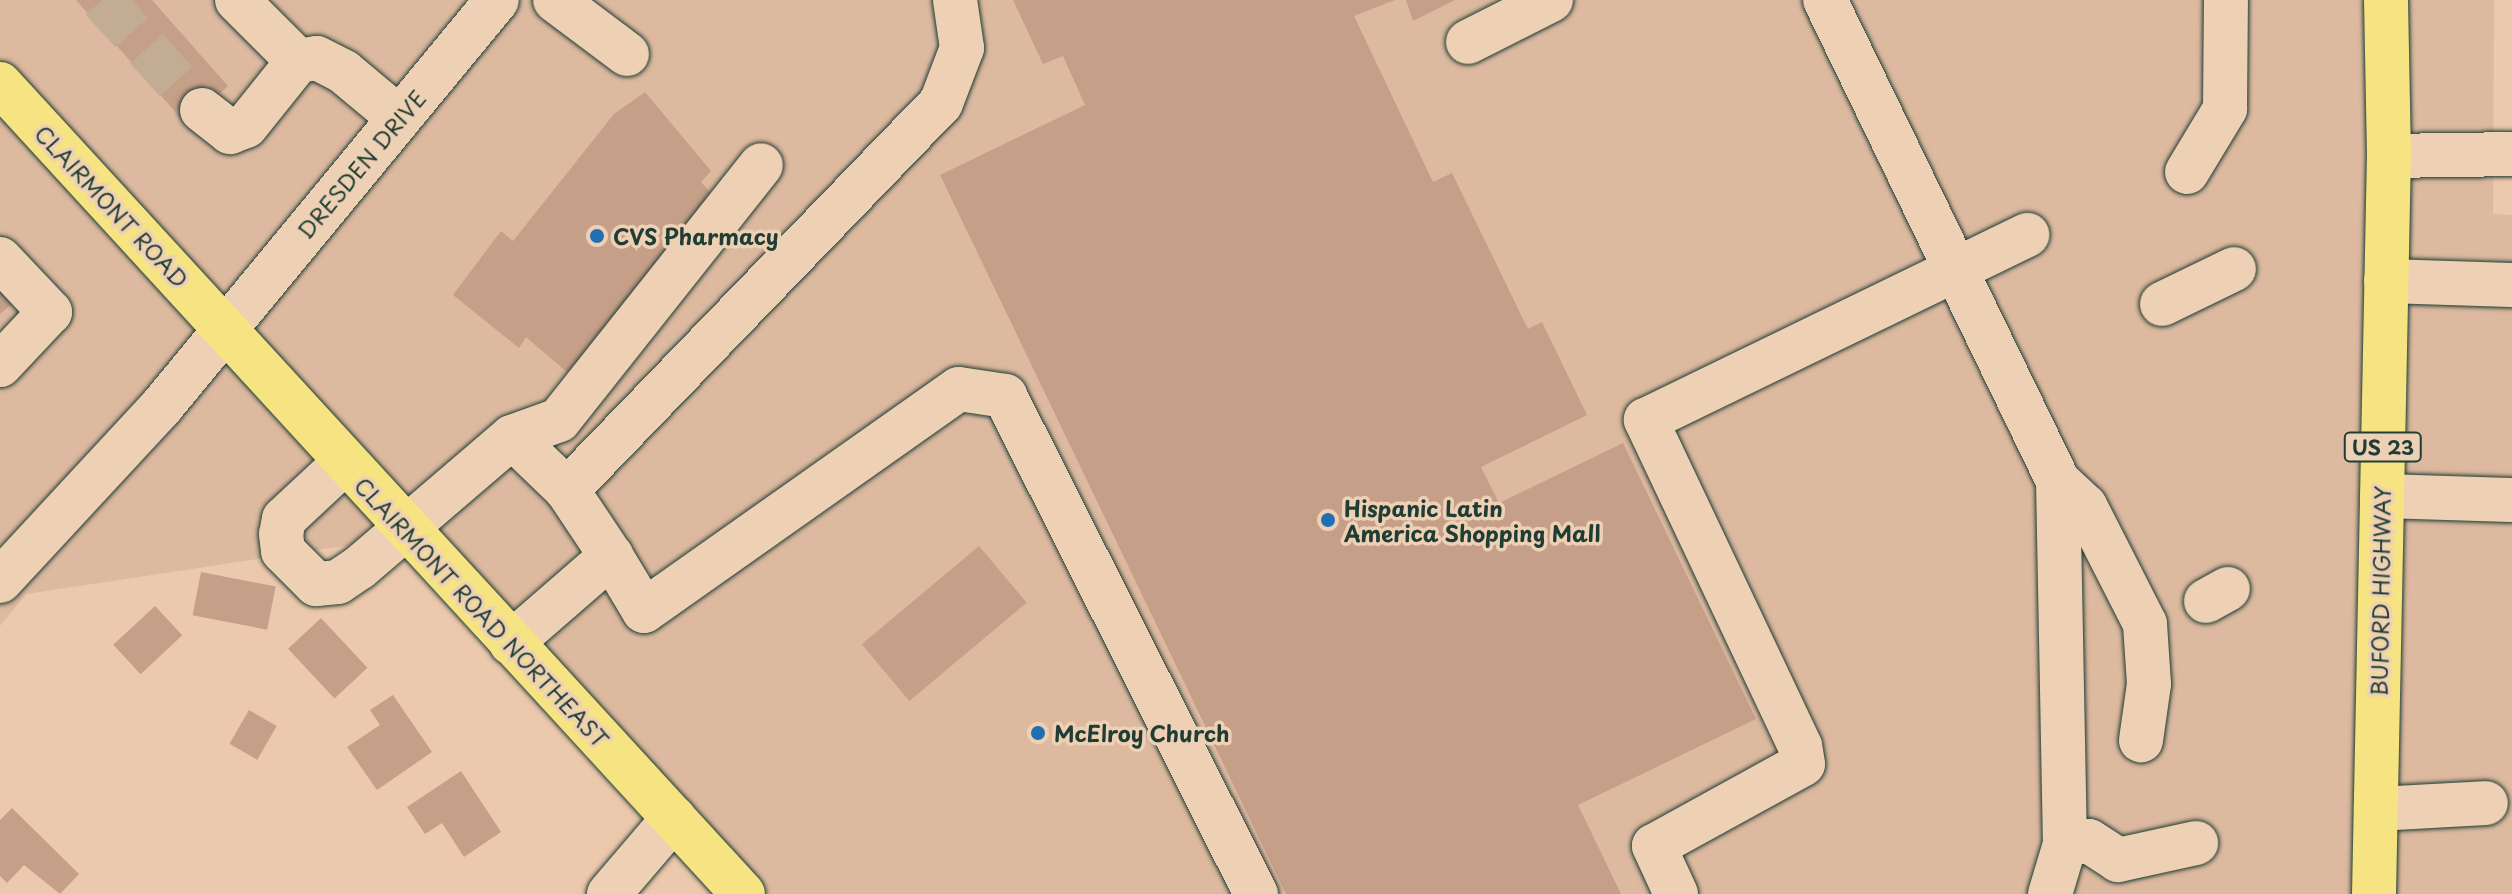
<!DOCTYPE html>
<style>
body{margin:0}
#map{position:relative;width:2512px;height:894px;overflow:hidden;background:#ecc8ac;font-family:"Playpen Sans",sans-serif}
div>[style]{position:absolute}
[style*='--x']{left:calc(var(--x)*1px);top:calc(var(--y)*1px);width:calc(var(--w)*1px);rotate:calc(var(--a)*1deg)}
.built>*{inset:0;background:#ddb99f}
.building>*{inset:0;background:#c69f88;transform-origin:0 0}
.minor-tunnel>*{height:44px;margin-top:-22px;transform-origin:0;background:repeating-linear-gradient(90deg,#c3ac94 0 44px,transparent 0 66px)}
.roads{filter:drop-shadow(0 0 2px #1f3d34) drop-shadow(0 0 2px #1f3d34)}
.minor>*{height:44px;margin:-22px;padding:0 22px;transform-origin:22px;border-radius:22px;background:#eed1b4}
.major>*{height:44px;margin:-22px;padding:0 22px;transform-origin:22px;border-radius:22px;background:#f6e381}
.dots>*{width:22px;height:22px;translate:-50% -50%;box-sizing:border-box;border:4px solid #eed1b4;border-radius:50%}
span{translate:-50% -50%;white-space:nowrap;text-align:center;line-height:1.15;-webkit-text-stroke:7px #eed1b4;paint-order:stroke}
.shield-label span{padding:2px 6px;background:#eed1b4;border:2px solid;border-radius:6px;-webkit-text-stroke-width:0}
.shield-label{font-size:20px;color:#1f3d34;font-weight:700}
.street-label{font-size:22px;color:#1f3d34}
.poi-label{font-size:22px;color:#1f3d34;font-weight:700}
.left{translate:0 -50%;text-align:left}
</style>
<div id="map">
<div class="built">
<div style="clip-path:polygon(0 0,2494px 0,2493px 214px,2512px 215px,2512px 894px,728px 894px,397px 538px,26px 594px,0 626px)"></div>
</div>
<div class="building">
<div style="clip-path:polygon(76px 0,152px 0,228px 86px,186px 124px)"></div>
<div style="clip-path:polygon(1013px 0,1395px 0,1354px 16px,1433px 182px,1452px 173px,1528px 329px,1542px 322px,1587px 415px,1481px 467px,1499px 503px,1623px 443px,1756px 719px,1578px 805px,1621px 894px,1286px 894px,940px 175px,1085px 105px,1063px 56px,1043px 64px)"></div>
<div style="clip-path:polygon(1406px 0,1455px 0,1413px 21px)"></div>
<div style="clip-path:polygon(645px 92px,711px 171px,701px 182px,711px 193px,568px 373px,526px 337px,519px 348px,453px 295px,501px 231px,513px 241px,614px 114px)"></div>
<div style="clip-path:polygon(0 291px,12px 304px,0 314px)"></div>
<div style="left:979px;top:546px;width:74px;height:153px;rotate:50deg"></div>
<div style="left:201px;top:572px;width:76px;height:44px;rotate:11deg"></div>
<div style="left:155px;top:606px;width:40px;height:57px;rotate:47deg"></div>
<div style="left:321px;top:618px;width:68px;height:45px;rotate:47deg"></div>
<div style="clip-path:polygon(393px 695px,432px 752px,377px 790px,347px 747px,380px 725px,370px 710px)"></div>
<div style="left:249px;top:710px;width:32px;height:39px;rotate:30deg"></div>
<div style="clip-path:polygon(461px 771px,501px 832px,464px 857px,442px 823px,425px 834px,407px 807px)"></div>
<div style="clip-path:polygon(12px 808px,79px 874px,60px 894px,24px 865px,7px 883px,0 876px,0 820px)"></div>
</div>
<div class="minor-tunnel">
<div style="--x:102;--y:0;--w:149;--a:47.7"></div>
</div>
<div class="roads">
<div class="minor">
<div style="--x:237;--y:0;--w:86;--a:45"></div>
<div style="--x:555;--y:0;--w:90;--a:36.9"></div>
<div style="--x:1825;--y:0;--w:534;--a:64.15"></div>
<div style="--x:2058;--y:481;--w:363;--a:88.9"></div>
<div style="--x:2065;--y:844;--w:52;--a:106.7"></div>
<div style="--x:1468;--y:42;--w:93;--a:-26.8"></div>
<div style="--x:202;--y:110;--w:36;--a:38"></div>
<div style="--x:230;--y:132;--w:17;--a:-21"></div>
<div style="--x:246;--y:126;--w:83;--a:-51.3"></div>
<div style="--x:298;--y:61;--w:19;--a:-9"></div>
<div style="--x:317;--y:58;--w:30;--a:27"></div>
<div style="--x:344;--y:72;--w:72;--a:39.9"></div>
<div style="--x:2389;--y:156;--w:123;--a:-0.9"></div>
<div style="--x:2187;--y:172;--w:74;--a:-58.9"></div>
<div style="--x:2225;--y:109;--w:109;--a:-89.5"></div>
<div style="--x:0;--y:259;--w:73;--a:46.7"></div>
<div style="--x:50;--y:312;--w:73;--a:133.3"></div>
<div style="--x:2386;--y:281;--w:126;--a:1.8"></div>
<div style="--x:2162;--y:304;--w:80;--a:-25.9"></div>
<div style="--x:512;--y:437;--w:50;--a:-19.9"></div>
<div style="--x:559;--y:420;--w:325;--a:-51.6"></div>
<div style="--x:344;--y:463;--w:82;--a:137"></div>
<div style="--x:284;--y:519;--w:15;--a:101"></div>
<div style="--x:281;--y:534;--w:17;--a:83"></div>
<div style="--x:283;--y:551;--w:47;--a:45"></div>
<div style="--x:316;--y:584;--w:22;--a:-5"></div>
<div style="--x:338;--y:582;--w:25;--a:-34"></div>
<div style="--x:359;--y:568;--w:201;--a:-40.6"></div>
<div style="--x:512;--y:437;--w:76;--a:43.9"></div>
<div style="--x:2058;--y:481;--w:37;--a:43"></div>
<div style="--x:2085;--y:506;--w:132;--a:63"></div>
<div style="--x:2145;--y:624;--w:60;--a:86.2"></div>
<div style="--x:2149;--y:684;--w:57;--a:98.1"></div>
<div style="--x:2382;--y:496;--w:130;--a:1.8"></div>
<div style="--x:611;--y:556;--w:64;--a:59"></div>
<div style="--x:644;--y:611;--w:385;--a:-35.2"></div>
<div style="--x:959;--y:389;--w:47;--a:8.7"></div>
<div style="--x:1005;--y:396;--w:558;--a:63.25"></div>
<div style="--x:0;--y:581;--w:238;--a:-47.2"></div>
<div style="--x:162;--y:406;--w:526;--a:-50.47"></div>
<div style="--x:2206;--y:601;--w:25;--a:-29"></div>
<div style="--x:511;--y:643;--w:133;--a:-41"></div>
<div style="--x:611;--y:556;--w:79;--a:-123.7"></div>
<div style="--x:567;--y:490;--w:538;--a:-45.98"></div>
<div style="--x:941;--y:103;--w:59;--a:-69.1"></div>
<div style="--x:962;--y:48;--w:49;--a:-98.3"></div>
<div style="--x:2376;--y:809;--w:110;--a:-3.1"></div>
<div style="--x:2065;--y:844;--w:24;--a:-7"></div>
<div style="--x:2089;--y:841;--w:35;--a:33"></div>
<div style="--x:2118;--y:860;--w:80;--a:-12.3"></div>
<div style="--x:609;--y:894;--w:100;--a:-49.5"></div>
<div style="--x:1676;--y:894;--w:53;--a:-114.6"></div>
<div style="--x:1654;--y:846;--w:170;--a:-28.8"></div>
<div style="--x:1803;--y:764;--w:18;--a:-99"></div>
<div style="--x:1800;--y:746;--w:361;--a:-115.3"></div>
<div style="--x:1646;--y:420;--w:424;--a:-25.9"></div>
</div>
<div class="major">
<div style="--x:0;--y:84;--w:1099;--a:47.47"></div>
<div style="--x:2374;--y:894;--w:738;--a:-88.84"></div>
<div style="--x:2389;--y:156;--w:156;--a:-91.1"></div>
</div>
</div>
<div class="dots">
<div style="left:597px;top:236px;background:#1f6fb2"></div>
<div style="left:1328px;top:520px;background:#1f6fb2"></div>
<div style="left:1038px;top:733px;background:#1f6fb2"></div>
</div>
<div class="shield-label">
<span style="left:2383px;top:447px">US 23</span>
</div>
<div class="street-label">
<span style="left:361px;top:164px;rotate:-50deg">DRESDEN DRIVE</span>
<span style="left:112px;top:206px;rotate:47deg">CLAIRMONT ROAD</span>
<span style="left:2380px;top:591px;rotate:-89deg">BUFORD HIGHWAY</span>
<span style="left:482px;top:612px;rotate:47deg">CLAIRMONT ROAD NORTHEAST</span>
</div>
<div class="poi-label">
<span class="left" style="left:613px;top:236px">CVS Pharmacy</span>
<span class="left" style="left:1344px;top:520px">Hispanic Latin<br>America Shopping Mall</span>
<span class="left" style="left:1054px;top:733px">McElroy Church</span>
</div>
</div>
